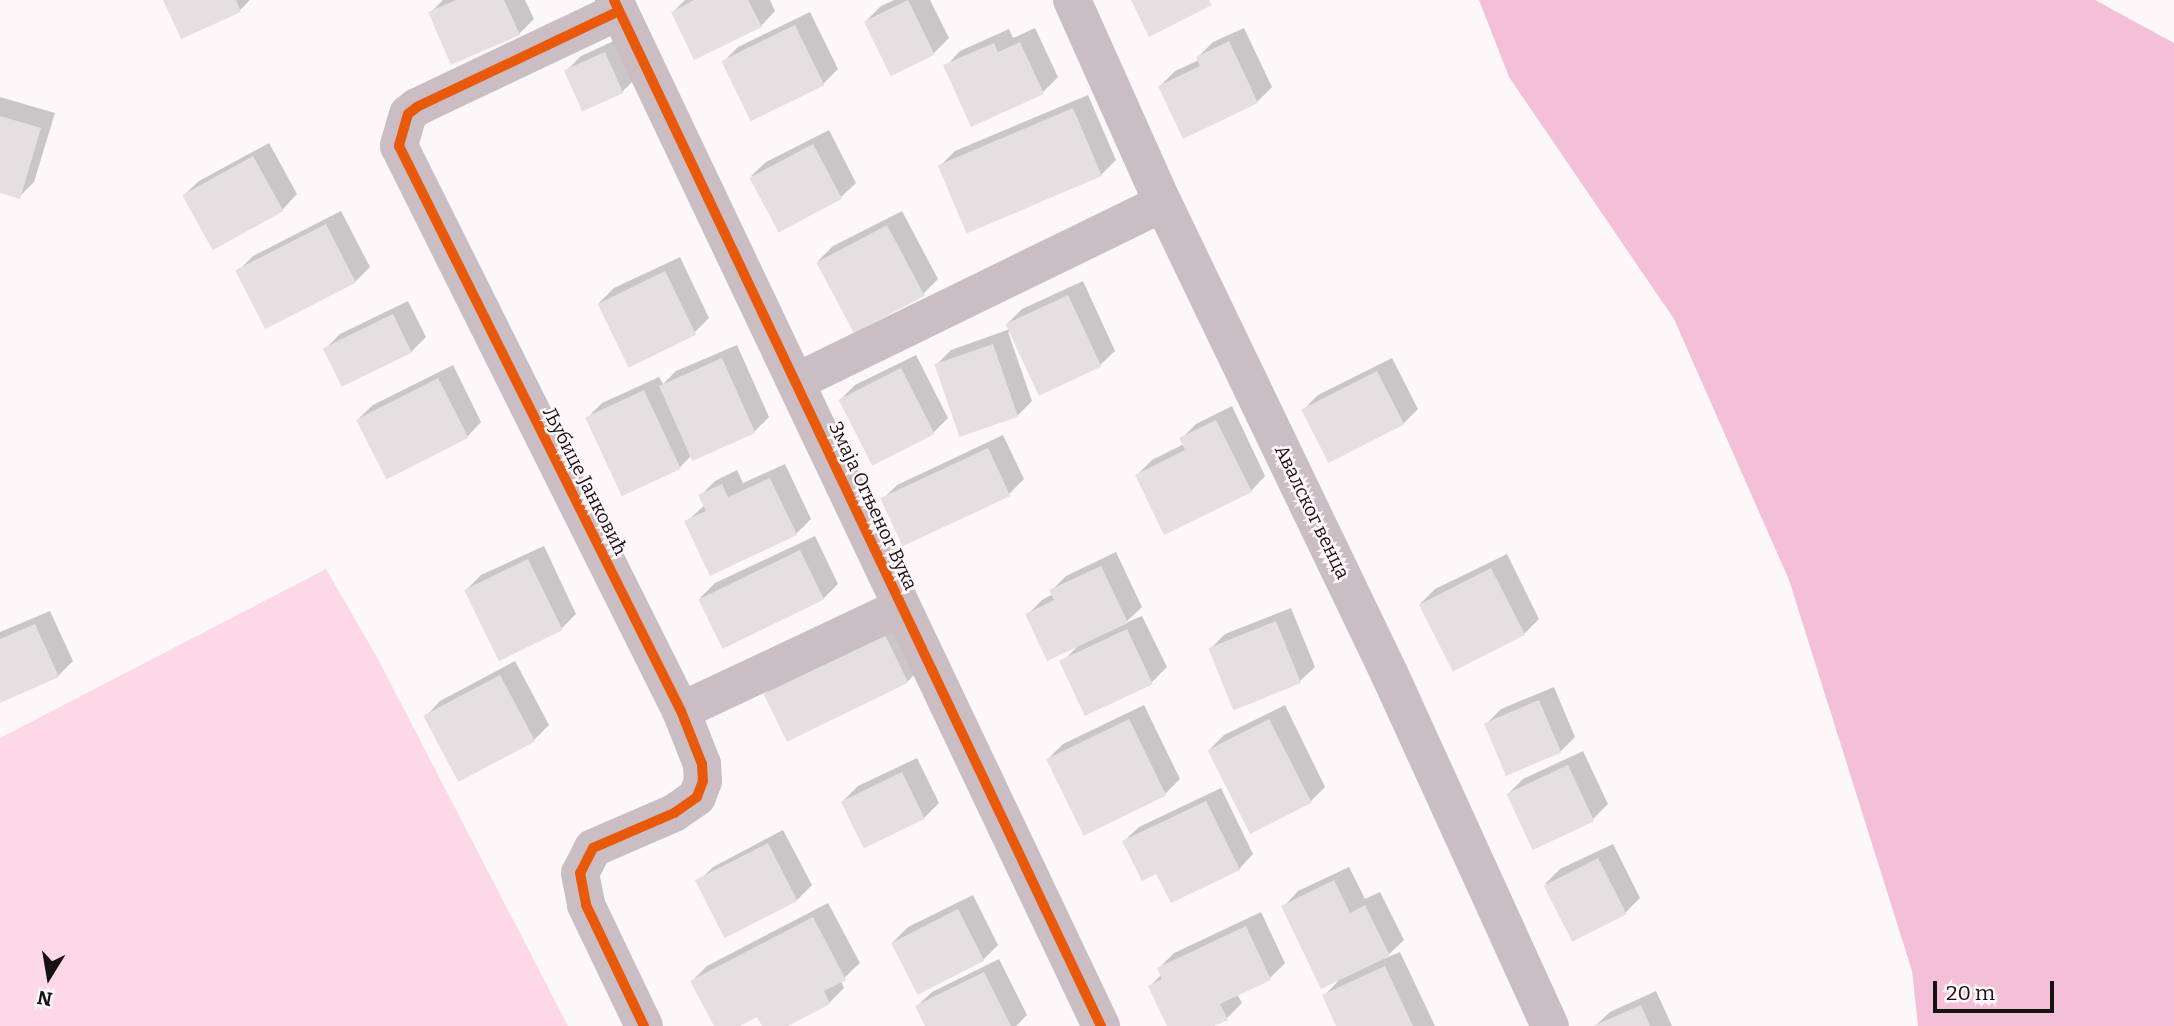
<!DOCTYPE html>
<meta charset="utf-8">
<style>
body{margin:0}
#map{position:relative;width:2174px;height:1026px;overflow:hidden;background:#fcf8fa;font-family:Bitter,serif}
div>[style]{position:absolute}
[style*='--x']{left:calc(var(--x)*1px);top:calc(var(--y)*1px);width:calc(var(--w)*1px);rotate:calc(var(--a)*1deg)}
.green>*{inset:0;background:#fdd8e7}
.forest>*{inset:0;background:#f4c0d7}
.shadow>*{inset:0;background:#0003}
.building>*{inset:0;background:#e4e0e2;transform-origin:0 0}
.minor>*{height:38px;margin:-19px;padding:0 19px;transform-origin:19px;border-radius:19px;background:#cabdc3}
.cycleway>*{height:10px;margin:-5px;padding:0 5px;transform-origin:5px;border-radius:5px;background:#e8590c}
span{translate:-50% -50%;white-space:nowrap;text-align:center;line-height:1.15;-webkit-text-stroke:5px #fef6f9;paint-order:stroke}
.street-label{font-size:19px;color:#161213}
.north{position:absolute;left:14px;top:942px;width:70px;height:70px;-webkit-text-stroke:5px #fef6f9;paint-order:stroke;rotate:191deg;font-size:19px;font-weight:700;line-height:28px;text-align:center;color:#161213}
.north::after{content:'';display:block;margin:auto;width:24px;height:32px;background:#161213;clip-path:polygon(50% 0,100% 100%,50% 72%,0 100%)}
.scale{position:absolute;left:1933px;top:981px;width:121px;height:32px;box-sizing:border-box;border:4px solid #161213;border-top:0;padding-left:9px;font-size:21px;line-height:24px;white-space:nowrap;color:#161213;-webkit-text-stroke:5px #fef6f9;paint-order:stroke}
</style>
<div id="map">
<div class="green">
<div style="clip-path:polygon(326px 569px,378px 659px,568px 1026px,0 1026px,0 738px)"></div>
</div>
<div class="forest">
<div style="clip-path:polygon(1479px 0,2095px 0,2174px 43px,2174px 1026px,1918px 1026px,1912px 971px,1789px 580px,1674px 319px,1509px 77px)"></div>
</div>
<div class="shadow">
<div style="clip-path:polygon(165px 0,250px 0,240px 10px,182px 37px)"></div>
<div style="clip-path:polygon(443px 0,525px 0,534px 19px,519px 34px,430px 13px)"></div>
<div style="clip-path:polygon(685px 0,770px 0,775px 11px,761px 26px,673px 12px)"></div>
<div style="clip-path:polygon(894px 0,930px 0,949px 38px,934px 53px,866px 21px,881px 6px)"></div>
<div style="clip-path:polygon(810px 12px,838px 69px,823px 84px,723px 62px,738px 47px)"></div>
<div style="clip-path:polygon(1035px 28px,1058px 77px,1043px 92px,946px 66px,960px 51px,1009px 29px,1013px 38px)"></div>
<div style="clip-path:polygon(1244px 28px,1272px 87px,1257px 102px,1160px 86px,1175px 71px,1199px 60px,1198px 57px,1213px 42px)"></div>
<div style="clip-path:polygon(620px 38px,637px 77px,622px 92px,566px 71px,581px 56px)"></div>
<div style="clip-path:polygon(1088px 95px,1116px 160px,1101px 175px,940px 166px,955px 151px)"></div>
<div style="clip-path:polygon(0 97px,55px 113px,34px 182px,19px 197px,0 191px)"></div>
<div style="clip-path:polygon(829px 130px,856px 183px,841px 197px,751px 176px,766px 162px)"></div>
<div style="clip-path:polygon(269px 143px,297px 194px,283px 209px,184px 195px,199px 181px)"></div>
<div style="clip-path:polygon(341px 211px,370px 267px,355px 282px,238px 271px,253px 256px)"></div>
<div style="clip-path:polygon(902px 211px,938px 279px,923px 294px,818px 261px,833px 246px)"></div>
<div style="clip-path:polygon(680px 257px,709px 318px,694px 333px,599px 303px,614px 288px)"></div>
<div style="clip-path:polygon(1083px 281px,1115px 351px,1100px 365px,1008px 332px,1032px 401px,1017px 416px,936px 365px,951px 350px,1010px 329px,1007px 324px,1022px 309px)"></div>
<div style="clip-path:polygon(408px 301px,426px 337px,411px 352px,325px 349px,340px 334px)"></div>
<div style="clip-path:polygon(737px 345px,769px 417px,754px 432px,691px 456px,680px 467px,587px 418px,602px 403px,659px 377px,663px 384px,676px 371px)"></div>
<div style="clip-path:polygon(916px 355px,948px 418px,933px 433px,840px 400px,855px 385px)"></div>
<div style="clip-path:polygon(1392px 358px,1418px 409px,1403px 424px,1303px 410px,1318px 395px)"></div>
<div style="clip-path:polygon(453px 365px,481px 422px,467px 437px,358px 419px,373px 405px)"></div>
<div style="clip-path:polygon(1232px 406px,1265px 476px,1251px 491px,1137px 475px,1152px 460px,1184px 444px,1181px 439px,1196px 424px)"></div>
<div style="clip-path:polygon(1003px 435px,1024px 479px,1009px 494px,904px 544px,882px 500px,897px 485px)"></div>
<div style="clip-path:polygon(785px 464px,811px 519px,796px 534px,711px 574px,686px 522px,705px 505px,700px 496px,715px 481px,737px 470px,743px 483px)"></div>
<div style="clip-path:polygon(815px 536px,838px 584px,823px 599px,700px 598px,715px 583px)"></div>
<div style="clip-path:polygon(544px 546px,576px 614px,561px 629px,466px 590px,481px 575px)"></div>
<div style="clip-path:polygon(1116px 552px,1142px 607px,1125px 623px,1142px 616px,1167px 667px,1152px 682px,1062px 662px,1080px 644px,1027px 615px,1042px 600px,1053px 594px,1051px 591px,1066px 576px)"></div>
<div style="clip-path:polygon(1507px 554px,1539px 619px,1524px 634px,1420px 604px,1435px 589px)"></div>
<div style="clip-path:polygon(1291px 608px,1315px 667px,1300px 681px,1210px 649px,1225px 634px)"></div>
<div style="clip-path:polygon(50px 611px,73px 661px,58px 676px,0 701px,0 632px)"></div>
<div style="clip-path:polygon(900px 621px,922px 667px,907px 682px,765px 693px)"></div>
<div style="clip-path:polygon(515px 661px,549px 725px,534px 740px,426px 716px,440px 701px)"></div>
<div style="clip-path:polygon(1554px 687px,1575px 737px,1560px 752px,1486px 724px,1501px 709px)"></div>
<div style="clip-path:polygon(1144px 705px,1180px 779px,1165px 794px,1048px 759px,1063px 744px)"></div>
<div style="clip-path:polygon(1285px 705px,1325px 787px,1310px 802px,1209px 750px,1224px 735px)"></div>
<div style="clip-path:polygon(1583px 751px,1608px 804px,1593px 819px,1533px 847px,1508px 794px,1523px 779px)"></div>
<div style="clip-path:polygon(917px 758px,939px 803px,924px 818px,843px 801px,858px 786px)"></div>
<div style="clip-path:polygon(1221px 788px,1253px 854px,1239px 869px,1157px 871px,1124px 841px,1139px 827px)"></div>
<div style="clip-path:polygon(783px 830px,812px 885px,797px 900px,698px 882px,713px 867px)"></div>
<div style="clip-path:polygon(1613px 844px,1640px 898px,1625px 913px,1545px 884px,1560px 869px)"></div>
<div style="clip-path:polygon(1349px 867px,1365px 899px,1380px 892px,1404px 940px,1384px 959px,1400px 952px,1435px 1026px,1338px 1026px,1324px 996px,1342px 977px,1284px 906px,1298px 891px)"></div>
<div style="clip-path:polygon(973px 895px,998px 945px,983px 960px,893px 942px,908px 927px)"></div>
<div style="clip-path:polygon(828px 903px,860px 963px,841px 981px,844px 988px,829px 1003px,784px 1026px,764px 1026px,758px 1015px,736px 1026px,716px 1026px,692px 981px,707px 966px)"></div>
<div style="clip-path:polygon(1261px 912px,1285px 963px,1270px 978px,1237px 994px,1242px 1003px,1227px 1018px,1210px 1026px,1168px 1026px,1150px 986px,1162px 974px,1159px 968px,1174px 953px)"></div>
<div style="clip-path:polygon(999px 959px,1027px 1015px,1016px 1026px,927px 1026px,917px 1006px,932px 992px)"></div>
<div style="clip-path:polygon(1656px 991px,1672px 1026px,1595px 1026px,1610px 1012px)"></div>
</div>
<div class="building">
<div style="clip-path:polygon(163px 0,236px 0,241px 12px,181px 39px)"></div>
<div style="clip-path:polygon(456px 0,504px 0,520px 35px,451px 65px,428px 12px)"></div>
<div style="clip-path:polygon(694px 0,748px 0,762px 27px,694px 60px,671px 12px)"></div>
<div style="left:908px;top:0;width:61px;height:49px;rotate:64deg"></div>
<div style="clip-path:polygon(1131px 0,1209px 0,1212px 5px,1149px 37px)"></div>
<div style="left:795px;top:25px;width:67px;height:82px;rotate:64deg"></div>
<div style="clip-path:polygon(1229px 41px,1258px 103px,1183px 139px,1158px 86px,1200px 66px,1196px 57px)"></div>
<div style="clip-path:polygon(1020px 42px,1044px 94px,971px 127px,943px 65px,994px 43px,998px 52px)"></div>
<div style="left:605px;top:52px;width:45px;height:45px;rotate:66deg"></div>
<div style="left:1073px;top:108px;width:74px;height:147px;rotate:67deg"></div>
<div style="clip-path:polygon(0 116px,41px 128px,20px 199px,0 193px)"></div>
<div style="left:813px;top:144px;width:62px;height:72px;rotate:62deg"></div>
<div style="left:253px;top:156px;width:63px;height:81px;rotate:61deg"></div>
<div style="left:326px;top:224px;width:66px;height:102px;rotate:63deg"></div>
<div style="left:887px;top:225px;width:80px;height:80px;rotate:62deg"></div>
<div style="left:665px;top:271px;width:71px;height:75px;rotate:64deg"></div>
<div style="left:1068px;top:295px;width:79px;height:69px;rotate:65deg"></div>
<div style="left:393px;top:314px;width:43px;height:78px;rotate:64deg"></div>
<div style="left:993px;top:344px;width:77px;height:62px;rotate:71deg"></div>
<div style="left:722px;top:358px;width:82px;height:69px;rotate:66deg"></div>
<div style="left:901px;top:368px;width:74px;height:70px;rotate:63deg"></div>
<div style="left:1377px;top:371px;width:60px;height:85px;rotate:63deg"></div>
<div style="left:438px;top:378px;width:67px;height:92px;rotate:63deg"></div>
<div style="left:644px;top:390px;width:87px;height:65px;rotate:65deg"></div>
<div style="clip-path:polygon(1216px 420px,1252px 492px,1164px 535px,1135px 475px,1185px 450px,1179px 438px)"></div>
<div style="left:988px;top:448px;width:53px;height:119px;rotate:65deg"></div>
<div style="clip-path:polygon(770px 478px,797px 535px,710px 576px,684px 521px,706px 511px,698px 495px,722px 484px,728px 497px)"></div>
<div style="left:800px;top:550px;width:55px;height:113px;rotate:64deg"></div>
<div style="left:528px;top:559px;width:79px;height:71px;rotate:64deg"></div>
<div style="clip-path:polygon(1101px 566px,1128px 623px,1047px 661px,1025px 614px,1054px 600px,1049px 590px)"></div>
<div style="left:1491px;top:568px;width:75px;height:81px;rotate:63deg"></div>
<div style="left:1276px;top:621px;width:67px;height:73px;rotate:68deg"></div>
<div style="clip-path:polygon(35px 624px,59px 677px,0 703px,0 639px)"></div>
<div style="left:1127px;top:629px;width:61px;height:75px;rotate:65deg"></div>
<div style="left:885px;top:635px;width:53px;height:135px;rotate:64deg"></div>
<div style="left:500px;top:675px;width:75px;height:87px;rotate:62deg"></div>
<div style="left:1539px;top:700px;width:57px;height:60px;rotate:67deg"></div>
<div style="left:1129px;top:719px;width:85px;height:92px;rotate:64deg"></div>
<div style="left:1269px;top:719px;width:94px;height:69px;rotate:63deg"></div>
<div style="left:1568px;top:765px;width:62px;height:68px;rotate:65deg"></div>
<div style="left:902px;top:772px;width:52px;height:68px;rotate:64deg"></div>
<div style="clip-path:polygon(1206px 801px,1240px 870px,1171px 903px,1156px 874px,1142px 881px,1122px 841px)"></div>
<div style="left:768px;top:843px;width:65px;height:82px;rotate:63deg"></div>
<div style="left:1598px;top:858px;width:63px;height:61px;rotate:63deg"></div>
<div style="clip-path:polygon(1334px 880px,1350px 913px,1365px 905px,1390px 956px,1321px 989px,1281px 906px)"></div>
<div style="left:958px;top:909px;width:58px;height:75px;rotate:63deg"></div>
<div style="clip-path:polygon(813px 917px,846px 980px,824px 991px,830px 1004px,788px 1026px,762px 1026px,757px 1017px,740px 1026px,714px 1026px,690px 981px)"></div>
<div style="clip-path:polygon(1246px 926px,1271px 980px,1220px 1004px,1228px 1020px,1214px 1026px,1167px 1026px,1148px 986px,1162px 979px,1157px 968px)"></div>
<div style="clip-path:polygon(1385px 966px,1413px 1026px,1336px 1026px,1322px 995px)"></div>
<div style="clip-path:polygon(984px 972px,1011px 1026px,925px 1026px,915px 1006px)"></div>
<div style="clip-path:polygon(1641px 1005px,1650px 1026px,1593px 1026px)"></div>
</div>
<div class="minor">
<div style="--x:614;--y:0;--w:1136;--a:64.61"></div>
<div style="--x:1072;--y:0;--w:222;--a:65.9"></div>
<div style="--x:1163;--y:203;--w:522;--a:64.32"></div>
<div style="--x:1389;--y:673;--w:388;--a:65.5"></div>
<div style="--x:619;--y:11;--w:224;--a:154.6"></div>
<div style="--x:417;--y:107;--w:11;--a:142"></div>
<div style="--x:408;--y:114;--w:33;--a:106"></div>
<div style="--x:399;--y:146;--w:631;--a:63.48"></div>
<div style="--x:681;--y:711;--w:57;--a:68.4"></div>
<div style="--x:702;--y:764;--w:17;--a:87"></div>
<div style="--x:703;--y:781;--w:17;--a:111"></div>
<div style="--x:697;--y:797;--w:28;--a:145"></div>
<div style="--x:674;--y:813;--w:88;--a:156.6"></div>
<div style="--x:593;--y:848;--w:28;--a:117"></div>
<div style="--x:580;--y:873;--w:33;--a:79"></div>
<div style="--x:586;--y:905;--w:134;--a:64.4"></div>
<div style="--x:796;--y:382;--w:408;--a:-26"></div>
<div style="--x:681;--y:711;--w:242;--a:-25.2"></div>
</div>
<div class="cycleway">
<div style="--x:614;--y:0;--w:1136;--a:64.61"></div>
<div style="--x:619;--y:11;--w:224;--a:154.6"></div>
<div style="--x:417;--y:107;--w:11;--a:142"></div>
<div style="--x:408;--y:114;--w:33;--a:106"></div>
<div style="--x:399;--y:146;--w:631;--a:63.48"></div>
<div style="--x:681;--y:711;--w:57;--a:68.4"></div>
<div style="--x:702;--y:764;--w:17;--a:87"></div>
<div style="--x:703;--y:781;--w:17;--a:111"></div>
<div style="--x:697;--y:797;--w:28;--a:145"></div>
<div style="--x:674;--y:813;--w:88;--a:156.6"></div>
<div style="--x:593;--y:848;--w:28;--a:117"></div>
<div style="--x:580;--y:873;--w:33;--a:79"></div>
<div style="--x:586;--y:905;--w:134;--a:64.4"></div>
</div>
<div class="street-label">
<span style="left:585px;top:481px;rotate:63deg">Љубице Јанковић</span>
<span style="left:873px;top:506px;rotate:65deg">Змаја Огњеног Вука</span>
<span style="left:1312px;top:512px;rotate:64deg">Авалског венца</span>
</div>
<div class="north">N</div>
<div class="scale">20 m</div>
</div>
